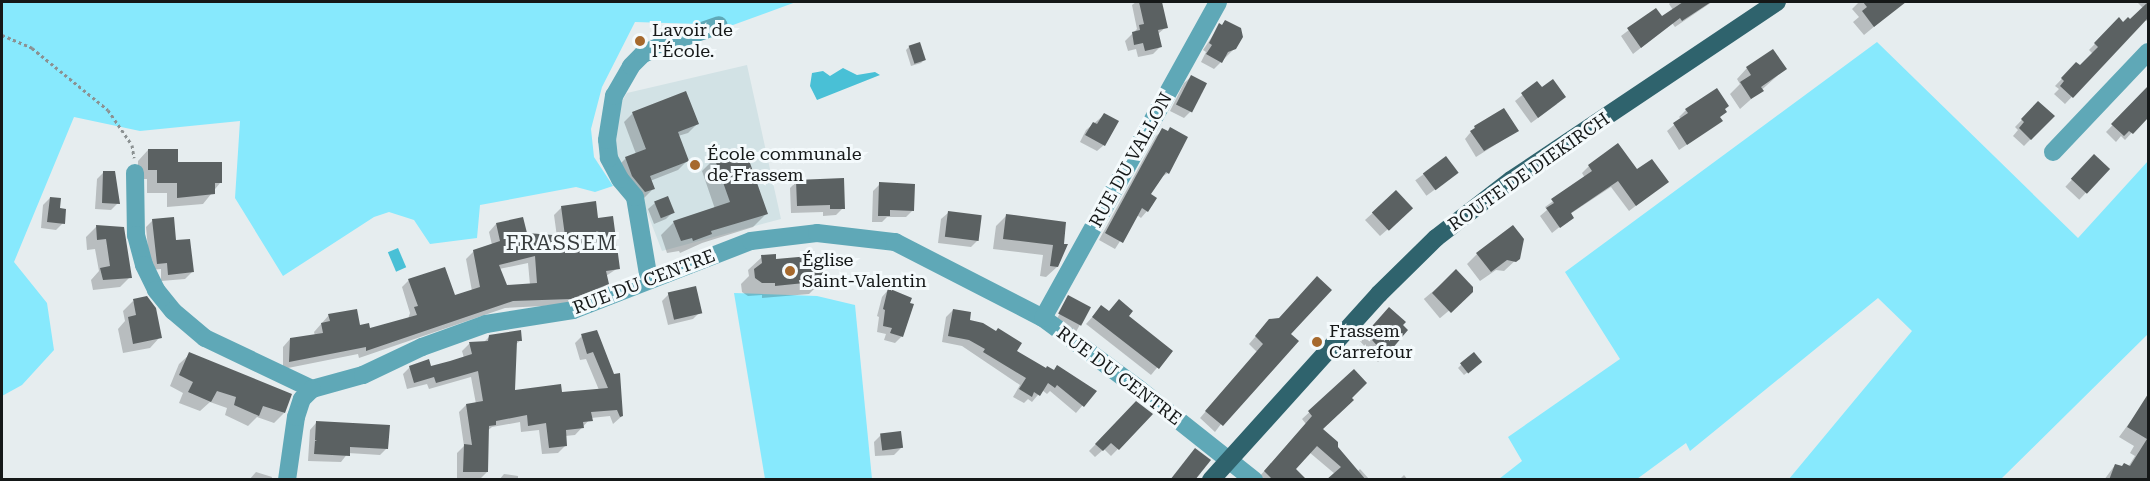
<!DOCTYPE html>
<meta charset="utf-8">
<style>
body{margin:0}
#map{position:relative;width:2150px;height:481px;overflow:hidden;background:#e6edef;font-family:"Roboto Serif",serif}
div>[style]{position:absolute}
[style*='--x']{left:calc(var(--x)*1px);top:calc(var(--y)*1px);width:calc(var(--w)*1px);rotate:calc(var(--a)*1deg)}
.built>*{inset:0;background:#d2e2e5}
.green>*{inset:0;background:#87e9fd}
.water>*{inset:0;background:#49c0d6;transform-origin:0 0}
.shadow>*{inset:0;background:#0003;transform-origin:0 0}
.building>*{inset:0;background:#5b6162;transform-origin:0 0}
.path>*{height:3px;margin-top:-1.5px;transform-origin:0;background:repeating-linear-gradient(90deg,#8b9192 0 3px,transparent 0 6px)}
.minor>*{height:18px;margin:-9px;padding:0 9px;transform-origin:9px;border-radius:9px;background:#5fa8b7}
.major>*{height:18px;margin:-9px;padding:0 9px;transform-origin:9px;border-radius:9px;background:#2f636d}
.dots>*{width:16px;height:16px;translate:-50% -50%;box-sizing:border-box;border:3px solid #f4fafc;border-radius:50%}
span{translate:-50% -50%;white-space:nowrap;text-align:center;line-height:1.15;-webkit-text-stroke:6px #f4fafc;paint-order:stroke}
.poi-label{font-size:18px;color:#151818}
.left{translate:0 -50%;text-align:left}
.street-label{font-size:18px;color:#151818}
.quarter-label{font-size:21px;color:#383d3e;letter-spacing:1.5px}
.frame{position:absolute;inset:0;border:3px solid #151818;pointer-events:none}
</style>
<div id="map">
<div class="built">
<div style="clip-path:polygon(747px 65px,781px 219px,662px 251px,645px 207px,616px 156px,617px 109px,627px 93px)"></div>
</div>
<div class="green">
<div style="clip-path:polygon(2px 2px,796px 2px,733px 25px,635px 22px,602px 87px,591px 129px,594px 157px,613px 186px,595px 192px,576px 187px,480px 205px,477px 238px,430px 244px,414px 220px,389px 212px,374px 217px,283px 276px,235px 198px,240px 121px,140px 131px,74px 117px,14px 262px,47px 303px,54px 350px,22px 385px,2px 396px)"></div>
<div style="clip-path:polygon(1877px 42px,2078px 238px,2148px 161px,2148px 334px,2001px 479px,1789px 479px,1912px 331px,1878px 298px,1690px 451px,1686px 443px,1637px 479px,1499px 479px,1522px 461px,1508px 437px,1620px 359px,1565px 272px)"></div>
<div style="clip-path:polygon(734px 293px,817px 296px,855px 305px,872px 479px,765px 479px)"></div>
</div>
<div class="water">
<div style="clip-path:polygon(843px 68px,857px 75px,875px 72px,880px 75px,817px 100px,810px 86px,812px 73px,823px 71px,830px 76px)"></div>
<div style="left:398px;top:248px;width:21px;height:11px;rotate:67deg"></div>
</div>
<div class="shadow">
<div style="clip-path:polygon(1136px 2px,1160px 2px,1166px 27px,1158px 34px,1160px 47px,1153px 54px,1138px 57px,1136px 49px,1128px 51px,1125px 41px,1137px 29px,1132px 5px)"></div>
<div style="clip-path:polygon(1671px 2px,1712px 2px,1675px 27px,1672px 23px,1633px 54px,1621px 36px,1655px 10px,1661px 18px,1673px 10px,1669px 4px)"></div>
<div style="clip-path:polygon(1859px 2px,1904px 2px,1864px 35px,1853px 22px,1859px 17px,1852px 9px)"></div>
<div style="clip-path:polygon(2140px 2px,2148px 2px,2148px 22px,2145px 20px,2065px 104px,2054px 94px,2059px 89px,2055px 86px,2076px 64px,2080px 67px,2093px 54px,2089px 50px,2119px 19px,2123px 24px,2130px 21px,2143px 8px,2138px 3px)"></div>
<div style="clip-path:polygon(1220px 25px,1235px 48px,1214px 69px,1201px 62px,1206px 52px,1203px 50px)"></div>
<div style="clip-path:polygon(909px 47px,924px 60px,921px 63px,911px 66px,906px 50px)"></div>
<div style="clip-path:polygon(1747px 68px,1785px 69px,1740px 109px,1730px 94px,1740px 84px,1737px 79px)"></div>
<div style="clip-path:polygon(1191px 77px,1205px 83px,1191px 111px,1184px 118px,1170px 111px,1184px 83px)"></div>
<div style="clip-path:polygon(1537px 83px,1557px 104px,1531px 123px,1515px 101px)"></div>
<div style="clip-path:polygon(2148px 88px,2148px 115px,2125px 140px,2121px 136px,2116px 142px,2106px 132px)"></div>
<div style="clip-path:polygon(2038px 103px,2053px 116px,2024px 146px,2013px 136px,2018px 130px,2015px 127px)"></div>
<div style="clip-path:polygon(1503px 110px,1517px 131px,1476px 157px,1465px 139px,1475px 127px)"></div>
<div style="clip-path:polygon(1686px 110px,1719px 118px,1721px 121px,1679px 150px,1667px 131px,1681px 119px,1679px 117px)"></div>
<div style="clip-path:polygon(633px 113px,697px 124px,688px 133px,678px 136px,687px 161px,678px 170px,650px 181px,653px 189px,644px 198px,636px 201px,617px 167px,626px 158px,636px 154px,624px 122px)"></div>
<div style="clip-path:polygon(1104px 115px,1104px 145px,1097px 151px,1080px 142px,1086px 130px)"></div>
<div style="clip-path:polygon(1163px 130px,1168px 173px,1160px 178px,1149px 195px,1147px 211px,1141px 218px,1137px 215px,1115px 249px,1099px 240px,1156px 136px)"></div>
<div style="clip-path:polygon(1618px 145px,1637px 171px,1667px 182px,1629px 211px,1611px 187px,1570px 214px,1572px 217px,1552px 233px,1540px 216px,1547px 210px,1545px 207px,1585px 178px,1582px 173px,1589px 166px)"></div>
<div style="clip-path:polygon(148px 150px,177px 163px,220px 183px,203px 204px,167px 207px,167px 193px,147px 193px,147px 179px,138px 179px,138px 161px)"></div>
<div style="left:2094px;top:156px;width:19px;height:42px;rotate:43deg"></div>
<div style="clip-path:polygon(715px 158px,766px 214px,753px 227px,702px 243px,680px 253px,679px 251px,667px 253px,661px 235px,674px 222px,715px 209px,702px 171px)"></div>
<div style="left:1446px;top:158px;width:19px;height:38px;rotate:54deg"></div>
<div style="clip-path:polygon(104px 172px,118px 203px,111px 210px,95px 209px,97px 179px)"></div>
<div style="clip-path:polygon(797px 181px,843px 208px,836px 215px,823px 216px,823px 212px,791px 213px,790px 188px)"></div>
<div style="clip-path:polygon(880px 184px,913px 210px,906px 217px,887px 217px,882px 222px,872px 222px,873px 191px)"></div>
<div style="clip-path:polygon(1396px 192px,1404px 215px,1380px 236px,1365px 220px)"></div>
<div style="clip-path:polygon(50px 198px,59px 210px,63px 223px,56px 230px,41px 228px,43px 205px)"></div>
<div style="clip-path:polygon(655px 203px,673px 212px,666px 219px,654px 224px,648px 209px)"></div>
<div style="clip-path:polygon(evenodd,562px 207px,597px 220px,618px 268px,606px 276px,607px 284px,599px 291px,563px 305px,505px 308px,359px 358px,358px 354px,283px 369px,283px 347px,290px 339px,315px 336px,314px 332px,329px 315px,369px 330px,408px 319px,410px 313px,402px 287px,409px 280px,455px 296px,472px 291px,466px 259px,474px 251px,492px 245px,489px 232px,496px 224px,526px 234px,557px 237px,554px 215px,562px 207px,528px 263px,530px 285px,506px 287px,499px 269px,528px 263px)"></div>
<div style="clip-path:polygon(948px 213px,978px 240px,971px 247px,938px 243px,941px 219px)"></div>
<div style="clip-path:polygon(1006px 216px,1065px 223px,1057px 267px,1046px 277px,1040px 276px,1043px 255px,993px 249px,996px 226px)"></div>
<div style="clip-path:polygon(153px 220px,192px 272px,185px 279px,161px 281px,161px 269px,150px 270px,146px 227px)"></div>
<div style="clip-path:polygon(96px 227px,122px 228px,130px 277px,120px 287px,93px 290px,91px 280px,99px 271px,95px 249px,87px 250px,86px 237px)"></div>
<div style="clip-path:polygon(1477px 254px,1518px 258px,1504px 271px,1496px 270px,1480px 281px,1467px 264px)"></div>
<div style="clip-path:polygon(762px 257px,775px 261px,822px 281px,809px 294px,762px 298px,762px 295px,748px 296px,742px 292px,741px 284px,749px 276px,748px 270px)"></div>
<div style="left:1456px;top:272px;width:25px;height:42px;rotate:50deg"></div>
<div style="clip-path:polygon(888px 290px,902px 336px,895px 343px,884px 340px,886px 334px,877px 332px,879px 317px,877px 316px,882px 297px)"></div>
<div style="clip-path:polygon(669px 294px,700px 312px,693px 319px,668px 325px,662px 301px)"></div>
<div style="left:1069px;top:297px;width:23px;height:29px;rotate:29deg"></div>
<div style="clip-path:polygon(133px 301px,160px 337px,150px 348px,123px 353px,118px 329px,125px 321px,123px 311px)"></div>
<div style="clip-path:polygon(953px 310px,1045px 370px,1095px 391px,1076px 413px,1050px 391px,1047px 394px,1042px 390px,1032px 402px,1028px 399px,1024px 403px,1013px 397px,1020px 385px,962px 346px,942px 342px,946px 317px)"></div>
<div style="clip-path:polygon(1108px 312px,1127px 316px,1171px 351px,1151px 375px,1086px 324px,1095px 314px)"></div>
<div style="clip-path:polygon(1383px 316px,1406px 330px,1378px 362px,1360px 341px)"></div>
<div style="clip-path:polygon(1263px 328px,1289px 334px,1215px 432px,1200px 418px,1257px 352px,1249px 344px)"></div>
<div style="clip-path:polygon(596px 332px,622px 416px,613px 424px,610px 416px,591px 418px,575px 435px,565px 436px,566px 445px,558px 453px,542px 454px,539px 430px,521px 432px,520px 422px,492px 427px,487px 431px,487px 472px,480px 479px,457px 479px,457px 453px,464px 446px,459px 412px,466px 405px,476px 404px,471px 377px,429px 389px,427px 384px,407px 389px,403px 374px,410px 367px,430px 368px,464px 358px,462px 351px,469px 344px,483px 343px,490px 336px,521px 340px,515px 345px,513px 392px,560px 394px,599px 390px,586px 359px,580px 360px,575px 343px,582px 336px)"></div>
<div style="clip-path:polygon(190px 354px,284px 413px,274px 423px,257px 417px,248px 426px,225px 415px,227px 408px,210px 402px,200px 411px,179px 403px,183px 393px,170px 386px,179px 364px)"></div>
<div style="clip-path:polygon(1461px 365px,1477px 365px,1464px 375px,1458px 368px)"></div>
<div style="clip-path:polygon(1354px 371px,1321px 430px,1357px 472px,1360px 469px,1369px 479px,1328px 480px,1335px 474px,1309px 452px,1294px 470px,1305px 480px,1258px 478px,1306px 424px,1302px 419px)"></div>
<div style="clip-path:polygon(1136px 403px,1151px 415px,1111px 456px,1104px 449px,1095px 457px,1089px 451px)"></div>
<div style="clip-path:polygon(2144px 403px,2148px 406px,2148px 462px,2145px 467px,2148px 470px,2148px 480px,2104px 480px,2115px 465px,2128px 467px,2135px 456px,2130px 453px,2134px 446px,2119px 437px)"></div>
<div style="clip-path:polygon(316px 423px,387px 448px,380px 455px,348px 453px,341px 462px,308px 461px,310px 430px)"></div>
<div style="clip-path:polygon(881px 435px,901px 448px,894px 455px,875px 456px,874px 442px)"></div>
<div style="clip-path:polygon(256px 472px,272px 477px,271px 480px,249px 480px)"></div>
<div style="clip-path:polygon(504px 474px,518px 476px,518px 480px,499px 480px)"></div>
<div style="clip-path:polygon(1404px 475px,1408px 480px,1399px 480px)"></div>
</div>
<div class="building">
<div style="clip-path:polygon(1139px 2px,1162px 2px,1168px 28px,1158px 30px,1162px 47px,1145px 51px,1143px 43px,1134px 45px,1132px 32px,1140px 30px,1139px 25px,1144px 24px)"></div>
<div style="clip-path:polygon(1683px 2px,1711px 2px,1682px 21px,1680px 18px,1641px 48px,1627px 28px,1656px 8px,1662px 16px)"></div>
<div style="clip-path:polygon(1863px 2px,1906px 2px,1874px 27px,1862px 11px,1867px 7px)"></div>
<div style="clip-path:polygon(2148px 2px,2148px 18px,2073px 98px,2060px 86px,2064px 81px,2061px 78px,2076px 62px,2080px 65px,2098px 47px,2094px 43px,2119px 17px,2123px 22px,2128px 17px,2130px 19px)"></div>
<div style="clip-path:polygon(1225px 20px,1241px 28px,1243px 37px,1236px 49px,1228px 52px,1222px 63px,1206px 54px,1212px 45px,1209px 43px,1219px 23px,1222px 25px)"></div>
<div style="left:920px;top:42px;width:19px;height:12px;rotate:72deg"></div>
<div style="clip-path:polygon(1773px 49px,1787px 69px,1761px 87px,1764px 91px,1751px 99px,1740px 82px,1751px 75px,1746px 67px)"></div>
<div style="left:1191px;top:75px;width:18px;height:33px;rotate:27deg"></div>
<div style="clip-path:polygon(1553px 79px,1566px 97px,1538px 118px,1521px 93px,1537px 81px,1542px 87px)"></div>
<div style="clip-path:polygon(2148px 86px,2148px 118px,2133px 134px,2129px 131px,2124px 136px,2111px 124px)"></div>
<div style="clip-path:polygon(1717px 88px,1729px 106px,1725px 109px,1727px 112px,1720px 117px,1723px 121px,1687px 145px,1673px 123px,1688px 113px,1685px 109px)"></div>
<div style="clip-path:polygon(686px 91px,699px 124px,678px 132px,689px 161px,650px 176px,655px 189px,645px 192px,632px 176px,625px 157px,646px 149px,632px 112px)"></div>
<div style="clip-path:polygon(2038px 101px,2055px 116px,2031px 140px,2019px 128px,2024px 122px,2021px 119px)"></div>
<div style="clip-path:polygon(1504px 108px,1519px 131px,1484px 151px,1470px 131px,1475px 128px,1474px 126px)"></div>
<div style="clip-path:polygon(1104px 113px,1119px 121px,1105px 146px,1085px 135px,1093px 122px,1097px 124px)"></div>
<div style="clip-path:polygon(1170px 127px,1188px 137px,1169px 174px,1166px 172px,1151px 194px,1157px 198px,1148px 212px,1142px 208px,1123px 243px,1105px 233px,1162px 128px,1168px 131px)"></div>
<div style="clip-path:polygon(1618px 143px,1637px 169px,1652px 159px,1669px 182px,1636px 206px,1618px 181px,1571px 213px,1574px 218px,1560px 228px,1546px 208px,1554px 203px,1551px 199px,1592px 171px,1588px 165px)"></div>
<div style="clip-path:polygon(744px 146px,768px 214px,711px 231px,712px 234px,693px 241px,692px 238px,681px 241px,673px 221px,730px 202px,714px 157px)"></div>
<div style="clip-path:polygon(148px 149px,178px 149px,178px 162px,222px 162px,222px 183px,215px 183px,215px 194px,177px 198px,177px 183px,157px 183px,157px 170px,148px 170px)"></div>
<div style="left:2094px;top:154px;width:22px;height:34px;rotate:43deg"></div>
<div style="left:1446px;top:156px;width:21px;height:29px;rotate:53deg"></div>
<div style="clip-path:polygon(103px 171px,115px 171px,120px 204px,102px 203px)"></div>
<div style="clip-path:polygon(844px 178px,845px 209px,830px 209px,830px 205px,797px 206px,796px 180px)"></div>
<div style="clip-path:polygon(879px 182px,915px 184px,914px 211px,890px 210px,890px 216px,878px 216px)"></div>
<div style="left:1396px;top:190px;width:25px;height:33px;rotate:47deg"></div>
<div style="left:668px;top:196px;width:18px;height:15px;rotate:68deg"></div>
<div style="clip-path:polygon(50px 197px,61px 198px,60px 208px,66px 209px,65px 224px,47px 222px)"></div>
<div style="clip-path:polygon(evenodd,596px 201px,598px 218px,613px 216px,620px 269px,606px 271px,609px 284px,571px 299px,513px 301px,366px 351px,366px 347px,289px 362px,290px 338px,323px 333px,321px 323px,330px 321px,328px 314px,357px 309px,360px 325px,369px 323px,370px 328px,417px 315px,414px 307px,418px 306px,408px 279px,445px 267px,455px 295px,480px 287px,473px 250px,500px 241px,496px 223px,523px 217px,527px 233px,565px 236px,561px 206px,596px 201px,535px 256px,537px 283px,507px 285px,499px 265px,535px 256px)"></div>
<div style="left:948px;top:211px;width:34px;height:26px;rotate:7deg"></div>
<div style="clip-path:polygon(1006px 214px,1066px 222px,1064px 244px,1068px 244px,1058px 267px,1050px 266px,1053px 245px,1003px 239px)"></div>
<div style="clip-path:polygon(174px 217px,176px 240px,190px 239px,194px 272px,168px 275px,167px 263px,157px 264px,152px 219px)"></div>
<div style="clip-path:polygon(96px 225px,124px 227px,132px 278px,103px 280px,100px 268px,110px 266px,106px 239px,97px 240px)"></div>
<div style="clip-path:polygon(1513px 225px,1524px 239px,1520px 259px,1516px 262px,1507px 260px,1491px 272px,1476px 253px)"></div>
<div style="clip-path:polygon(776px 254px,776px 259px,821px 255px,824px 281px,775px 286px,775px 283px,762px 283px,755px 278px,754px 269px,762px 263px,761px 255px)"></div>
<div style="clip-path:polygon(1456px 269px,1473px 287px,1473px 292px,1451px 313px,1432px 293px)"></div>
<div style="clip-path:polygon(1317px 276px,1332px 290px,1291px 334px,1299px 341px,1223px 426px,1205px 411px,1263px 344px,1255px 336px,1269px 319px,1279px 318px)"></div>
<div style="left:696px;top:286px;width:28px;height:29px;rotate:77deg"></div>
<div style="clip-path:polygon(888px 288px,912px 298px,910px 303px,914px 304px,903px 337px,890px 333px,892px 328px,883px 326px,885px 310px,883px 309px)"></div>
<div style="left:1068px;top:295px;width:26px;height:21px;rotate:28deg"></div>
<div style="clip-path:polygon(147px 296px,156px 308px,162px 338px,133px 344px,128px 317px,136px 315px,133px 299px)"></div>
<div style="clip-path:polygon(1119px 299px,1133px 311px,1129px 316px,1173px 351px,1159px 369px,1092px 317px,1101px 305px,1109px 311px)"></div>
<div style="clip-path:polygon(1389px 307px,1406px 322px,1403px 325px,1408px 330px,1386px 356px,1366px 333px)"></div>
<div style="clip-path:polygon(953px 309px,971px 312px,970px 320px,983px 323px,996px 331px,998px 328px,1022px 343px,1017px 351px,1046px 368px,1047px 366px,1054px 370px,1057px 365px,1097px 391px,1084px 407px,1057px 385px,1055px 388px,1048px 383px,1040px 396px,1034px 392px,1032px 397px,1019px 389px,1026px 378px,983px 352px,985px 349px,969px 340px,948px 336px)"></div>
<div style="clip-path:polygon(521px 330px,522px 341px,517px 341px,515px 390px,561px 384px,562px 392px,608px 388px,593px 352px,587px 354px,581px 334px,597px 330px,614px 374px,620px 373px,623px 416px,620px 417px,617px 410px,591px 412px,593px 421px,583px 422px,584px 428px,566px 430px,567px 446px,549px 448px,546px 423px,528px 426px,527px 415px,496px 421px,496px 425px,489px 426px,488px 472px,463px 472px,464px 444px,472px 445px,466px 404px,483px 401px,478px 371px,436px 383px,434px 377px,414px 383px,409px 366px,429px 359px,431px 366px,450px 361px,472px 354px,469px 342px,488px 341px,489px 335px)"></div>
<div style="clip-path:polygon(189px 352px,292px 394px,285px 413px,263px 406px,259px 416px,234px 405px,236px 397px,217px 391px,211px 402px,188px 392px,193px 382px,179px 375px)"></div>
<div style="left:1474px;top:352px;width:13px;height:18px;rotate:51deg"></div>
<div style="clip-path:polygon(1354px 369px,1367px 383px,1352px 398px,1354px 400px,1323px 429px,1338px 442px,1338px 447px,1366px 480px,1326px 480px,1341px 467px,1317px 446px,1296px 469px,1307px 480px,1273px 480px,1264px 471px,1312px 416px,1308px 411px)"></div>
<div style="clip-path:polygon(2148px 394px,2148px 480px,2109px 480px,2115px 464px,2122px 466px,2124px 463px,2130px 466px,2147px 439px,2127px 427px)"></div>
<div style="clip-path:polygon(1136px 401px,1153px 414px,1119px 450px,1111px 443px,1103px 451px,1095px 444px)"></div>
<div style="clip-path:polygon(316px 421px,390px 425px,388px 449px,350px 447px,350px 456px,314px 454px,315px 441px,317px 441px,315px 440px)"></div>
<div style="left:901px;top:431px;width:17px;height:21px;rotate:83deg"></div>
<div style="clip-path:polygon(1195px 448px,1211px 460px,1195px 480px,1170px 480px)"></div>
</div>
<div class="path">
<div style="--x:2;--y:35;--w:33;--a:23"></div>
<div style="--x:32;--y:48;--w:98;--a:39.2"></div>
<div style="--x:108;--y:110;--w:42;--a:55.6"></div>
<div style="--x:132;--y:145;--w:13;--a:81"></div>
</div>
<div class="minor">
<div style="--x:2053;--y:152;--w:138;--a:-46.5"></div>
<div style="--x:135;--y:173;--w:62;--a:89.1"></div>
<div style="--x:136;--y:235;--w:31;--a:75"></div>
<div style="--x:144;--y:265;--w:28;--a:64"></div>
<div style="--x:156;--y:290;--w:27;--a:51"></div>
<div style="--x:173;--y:311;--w:42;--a:40.2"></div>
<div style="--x:205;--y:338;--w:119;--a:25.5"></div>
<div style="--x:312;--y:389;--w:53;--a:-15.4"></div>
<div style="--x:363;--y:375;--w:65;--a:-25.4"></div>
<div style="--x:422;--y:347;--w:68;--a:-19.8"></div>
<div style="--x:486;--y:324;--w:88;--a:-9.1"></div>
<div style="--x:573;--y:310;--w:191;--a:-21.2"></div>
<div style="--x:751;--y:241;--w:66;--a:-6.9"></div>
<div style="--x:817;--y:233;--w:79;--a:6.6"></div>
<div style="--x:895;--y:242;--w:166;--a:27.2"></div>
<div style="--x:1043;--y:318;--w:119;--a:36.5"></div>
<div style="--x:1139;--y:389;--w:147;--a:38.4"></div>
<div style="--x:649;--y:280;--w:84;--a:-99.6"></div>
<div style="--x:635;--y:197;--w:23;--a:-130"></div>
<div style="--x:620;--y:179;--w:24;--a:-118"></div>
<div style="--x:609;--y:158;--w:18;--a:-96"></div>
<div style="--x:607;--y:140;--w:45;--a:-81"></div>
<div style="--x:614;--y:96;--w:34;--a:-60"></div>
<div style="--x:631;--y:66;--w:17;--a:-45"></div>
<div style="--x:643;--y:54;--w:21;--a:-25"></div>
<div style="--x:662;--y:45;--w:60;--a:-19.3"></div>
<div style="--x:1043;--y:318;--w:361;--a:-61"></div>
<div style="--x:287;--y:480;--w:64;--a:-81.9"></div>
<div style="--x:296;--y:417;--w:19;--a:-72"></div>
<div style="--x:302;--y:399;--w:14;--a:-45"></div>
</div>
<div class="major">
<div style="--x:1211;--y:480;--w:251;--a:-47.9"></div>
<div style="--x:1379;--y:294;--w:80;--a:-44.5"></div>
<div style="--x:1436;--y:238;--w:95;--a:-37.7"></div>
<div style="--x:1511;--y:180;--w:320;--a:-33.8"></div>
</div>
<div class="dots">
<div style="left:640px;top:41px;background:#a6692d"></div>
<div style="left:695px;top:165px;background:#a6692d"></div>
<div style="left:790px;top:271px;background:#a6692d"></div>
<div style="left:1317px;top:342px;background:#a6692d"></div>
</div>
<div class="poi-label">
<span class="left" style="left:652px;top:41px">Lavoir de<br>l'École.</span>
<span class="left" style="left:707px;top:165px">École communale<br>de Frassem</span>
<span class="left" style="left:802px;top:271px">Église<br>Saint-Valentin</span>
<span class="left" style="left:1329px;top:342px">Frassem<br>Carrefour</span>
</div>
<div class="street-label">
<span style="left:1131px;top:160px;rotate:-61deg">RUE DU VALLON</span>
<span style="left:1529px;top:172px;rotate:-35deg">ROUTE DE DIEKIRCH</span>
<span style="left:644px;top:282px;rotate:-21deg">RUE DU CENTRE</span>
<span style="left:1119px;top:376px;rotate:37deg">RUE DU CENTRE</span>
</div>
<div class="quarter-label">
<span style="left:562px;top:243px">FRASSEM</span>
</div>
<div class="frame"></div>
</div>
